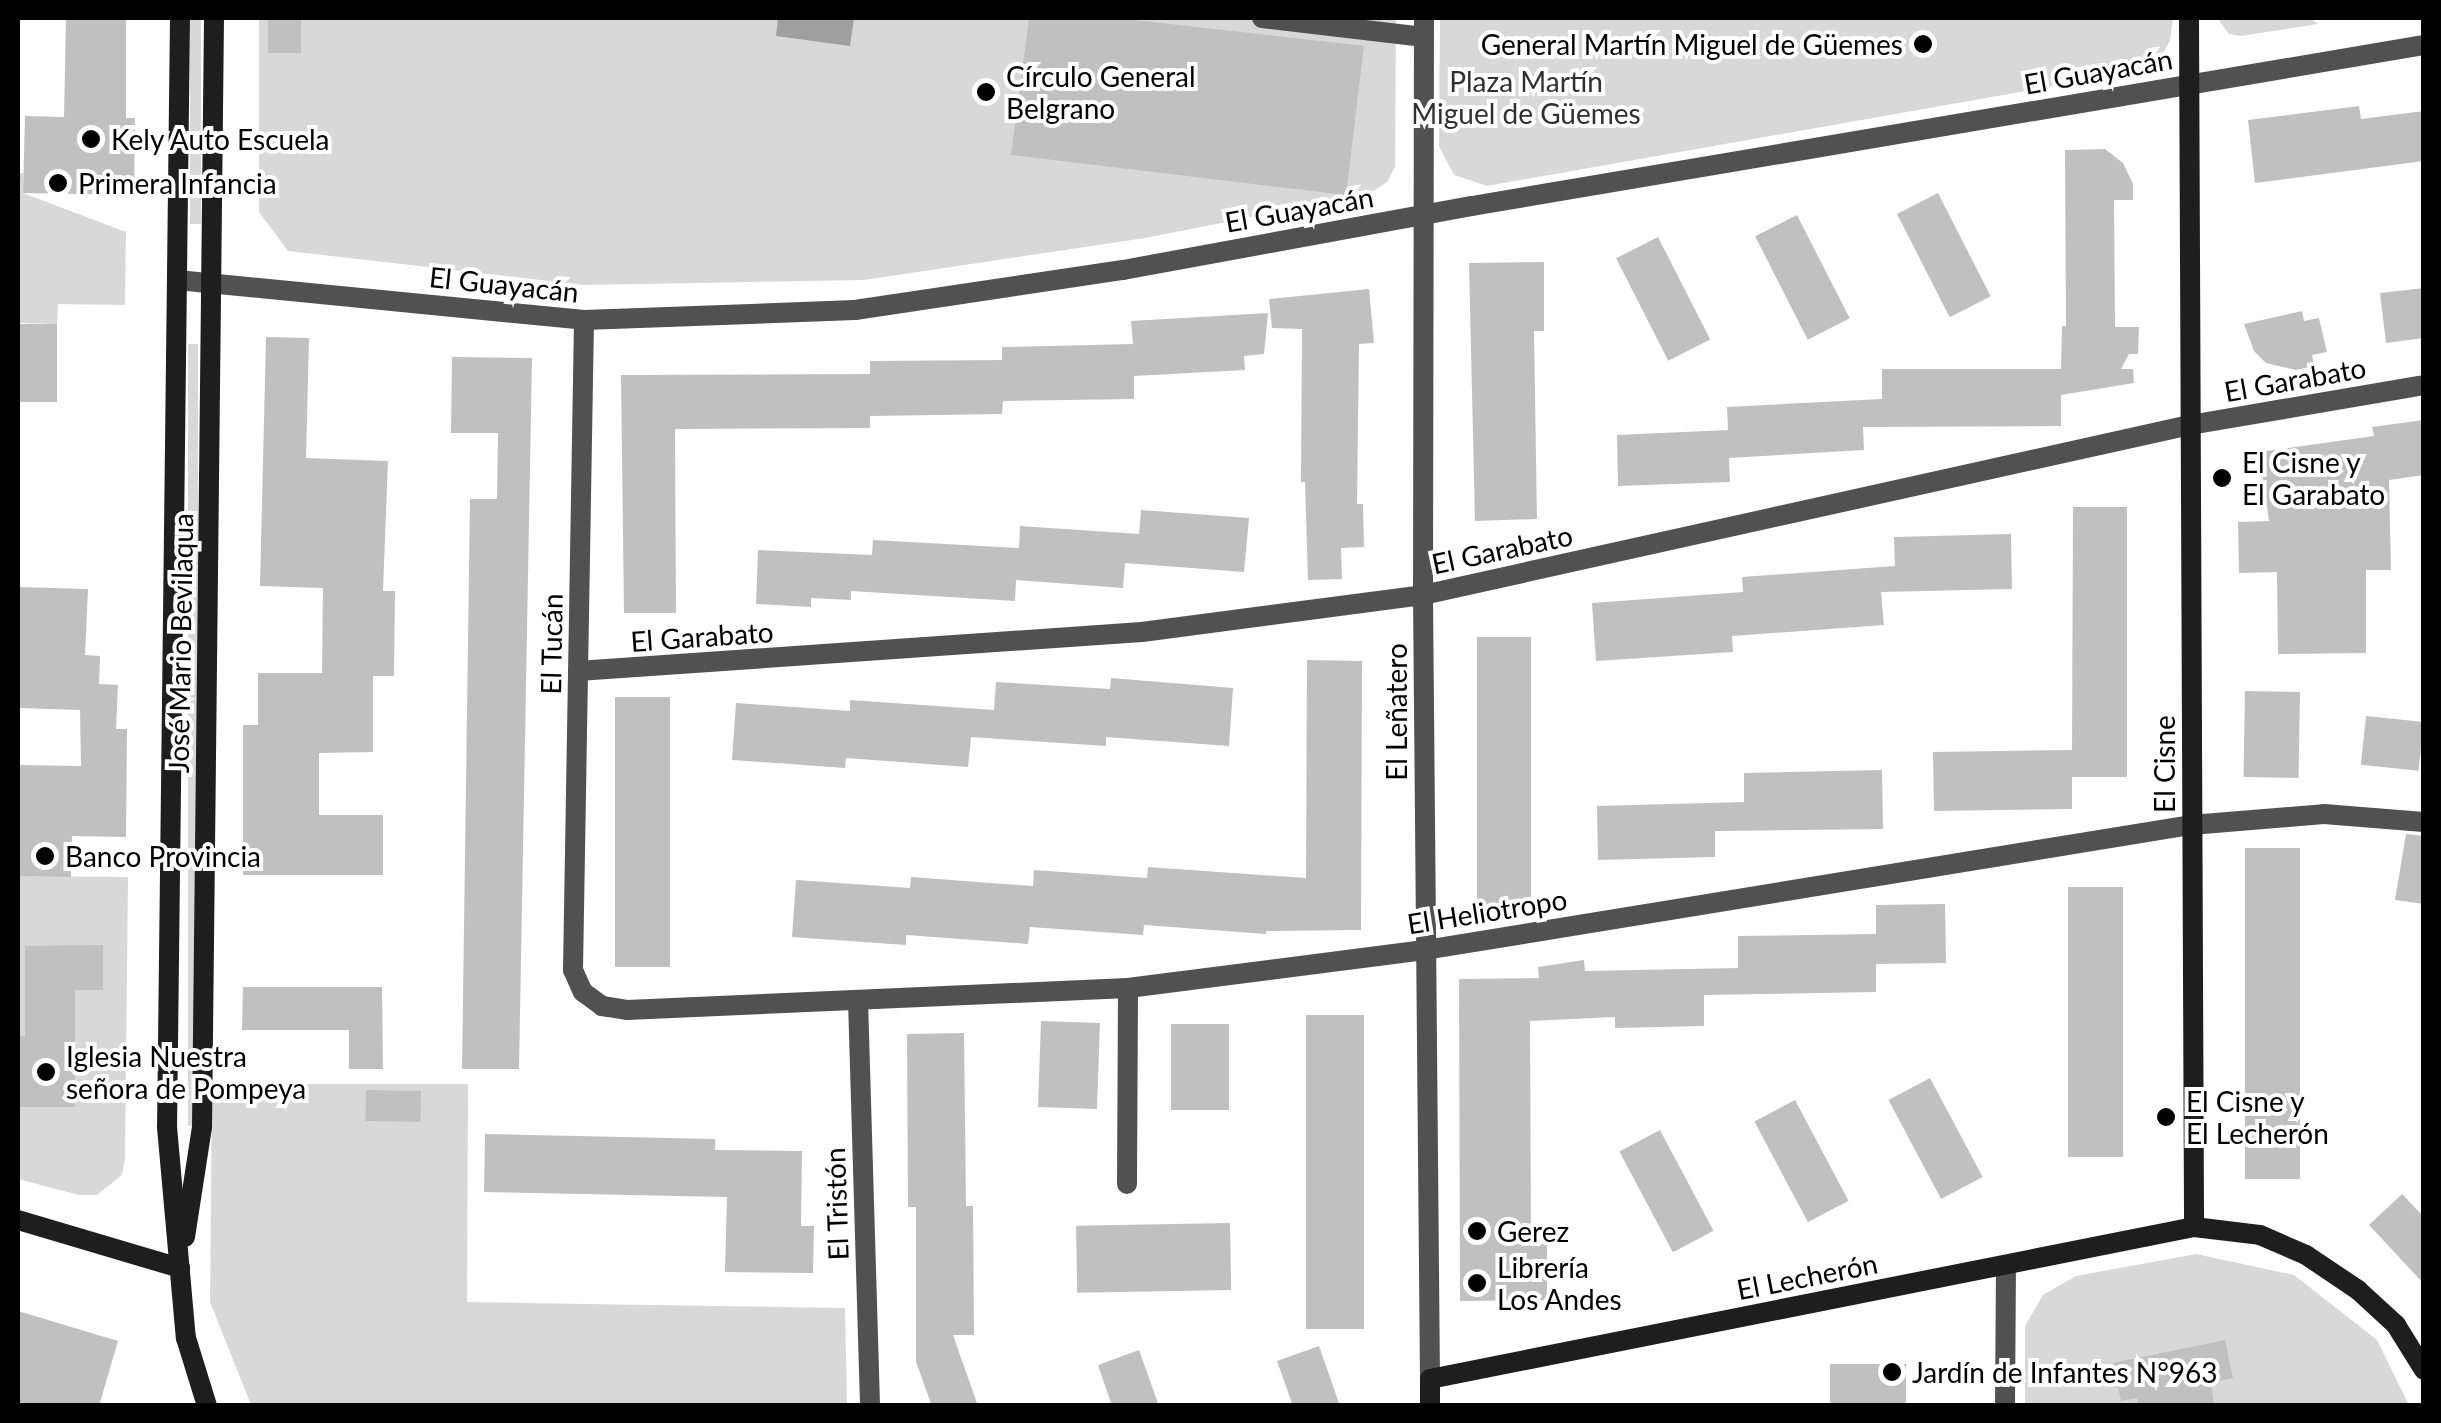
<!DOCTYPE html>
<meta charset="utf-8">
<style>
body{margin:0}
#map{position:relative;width:2441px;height:1423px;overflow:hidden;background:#fff;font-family:Lato,sans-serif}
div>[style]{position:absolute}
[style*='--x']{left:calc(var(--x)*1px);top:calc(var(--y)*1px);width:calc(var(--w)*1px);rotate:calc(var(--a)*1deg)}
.green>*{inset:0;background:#d8d8d8;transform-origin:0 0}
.water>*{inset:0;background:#9f9f9f}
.building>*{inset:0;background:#c0c0c0;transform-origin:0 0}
.street>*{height:20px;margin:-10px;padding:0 10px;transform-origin:10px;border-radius:10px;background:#515151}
.secondary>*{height:20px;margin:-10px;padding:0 10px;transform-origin:10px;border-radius:10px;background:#1e1e1e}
.dots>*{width:28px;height:28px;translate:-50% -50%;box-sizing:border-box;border:5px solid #fff;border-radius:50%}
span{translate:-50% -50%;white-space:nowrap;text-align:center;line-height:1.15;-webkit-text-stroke:8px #fff;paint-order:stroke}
.poi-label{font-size:28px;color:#000}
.right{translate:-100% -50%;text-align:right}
.left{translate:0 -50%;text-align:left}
.street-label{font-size:28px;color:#000}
.park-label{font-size:28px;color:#2f2f2f}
.frame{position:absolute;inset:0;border:20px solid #000;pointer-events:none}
</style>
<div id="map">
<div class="green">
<div style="left:190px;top:18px;width:11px;height:206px"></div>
<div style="clip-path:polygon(259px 18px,1396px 18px,1395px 167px,1387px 182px,1369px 194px,1145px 238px,864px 280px,584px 285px,288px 251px,259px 212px)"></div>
<div style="clip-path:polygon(1440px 18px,2173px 18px,2170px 41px,2162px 55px,2133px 72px,1487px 186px,1454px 175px,1439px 146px)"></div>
<div style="clip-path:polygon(2217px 18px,2309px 18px,2318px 24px,2241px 36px,2229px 34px)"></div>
<div style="clip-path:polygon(18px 173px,23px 173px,23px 193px,126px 232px,125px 305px,58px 304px,57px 324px,18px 323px)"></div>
<div style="left:188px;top:344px;width:10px;height:782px"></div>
<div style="clip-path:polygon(18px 876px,128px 877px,125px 1158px,122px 1175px,97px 1195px,79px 1195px,18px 1179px)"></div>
<div style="clip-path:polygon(212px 1084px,468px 1084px,467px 1302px,845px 1308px,847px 1405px,251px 1405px,210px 1302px)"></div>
<div style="clip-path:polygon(2196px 1254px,2294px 1275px,2377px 1340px,2409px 1405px,2025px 1406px,2025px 1326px,2043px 1295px,2076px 1276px)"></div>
</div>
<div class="water">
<div style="clip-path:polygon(778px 18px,854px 18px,850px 46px,776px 36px)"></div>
</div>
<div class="building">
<div style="clip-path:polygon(66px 18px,126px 18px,126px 118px,135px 118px,134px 195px,23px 193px,25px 116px,64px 117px)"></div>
<div style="left:268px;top:18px;width:33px;height:35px"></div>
<div style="clip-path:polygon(1029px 18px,1117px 18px,1364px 46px,1346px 195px,1011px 155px)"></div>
<div style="clip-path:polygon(2359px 106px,2361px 119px,2424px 111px,2424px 161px,2255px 183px,2248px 120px)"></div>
<div style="clip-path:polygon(2105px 149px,2123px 163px,2133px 184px,2133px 200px,2114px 200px,2115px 327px,2139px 327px,2138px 354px,2129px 354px,2121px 369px,2133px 369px,2134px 383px,2061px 395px,2061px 426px,1863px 427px,1864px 450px,1729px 458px,1730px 482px,1618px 486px,1617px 435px,1728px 430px,1727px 407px,1882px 399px,1882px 369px,2061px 369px,2062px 326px,2066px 326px,2065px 150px)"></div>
<div style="left:1938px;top:193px;width:116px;height:46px;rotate:63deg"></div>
<div style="left:1797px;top:215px;width:116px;height:47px;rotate:63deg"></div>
<div style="left:1658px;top:237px;width:115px;height:47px;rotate:63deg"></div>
<div style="clip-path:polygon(1544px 262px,1544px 331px,1534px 331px,1537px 519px,1475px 521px,1469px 263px)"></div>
<div style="clip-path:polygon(2424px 288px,2424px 338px,2386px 343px,2380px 293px)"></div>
<div style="clip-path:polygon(1369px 289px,1374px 343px,1359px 344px,1357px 504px,1363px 504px,1364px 547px,1341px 548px,1342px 579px,1308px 580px,1305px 482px,1301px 482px,1302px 329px,1272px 328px,1269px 299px)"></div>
<div style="clip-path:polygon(2302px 311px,2304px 321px,2319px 318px,2327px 352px,2312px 355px,2314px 366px,2296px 370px,2266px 363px,2254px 351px,2244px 324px)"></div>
<div style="clip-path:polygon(1268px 313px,1264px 354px,1244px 356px,1245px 370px,1134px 376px,1134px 399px,1003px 401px,1002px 414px,870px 416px,870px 428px,675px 429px,676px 613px,624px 613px,621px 375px,870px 374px,870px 361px,1002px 360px,1002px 347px,1133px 344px,1131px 321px)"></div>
<div style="left:18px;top:324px;width:39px;height:78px"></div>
<div style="clip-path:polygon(266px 337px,309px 338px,306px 458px,388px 461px,383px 591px,395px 591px,394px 676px,373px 676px,373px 752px,319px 753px,319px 815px,383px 815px,383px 875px,243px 875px,243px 725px,258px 725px,258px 673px,322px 673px,323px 588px,260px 586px)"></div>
<div style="clip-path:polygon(452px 357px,532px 358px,519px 1069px,462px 1069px,470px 499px,497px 499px,498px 433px,451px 433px)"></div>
<div style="clip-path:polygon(2424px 420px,2424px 475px,2389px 480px,2391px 570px,2366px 570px,2366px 653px,2278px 654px,2277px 572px,2239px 573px,2238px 522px,2269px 521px,2259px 452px,2374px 436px,2372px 427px)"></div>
<div style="clip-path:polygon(2073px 507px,2127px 507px,2127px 777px,2072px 777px,2072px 809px,1934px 811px,1933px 752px,2072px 750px)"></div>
<div style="clip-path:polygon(1141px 510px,1249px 518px,1244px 572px,1125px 563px,1123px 588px,1016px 580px,1015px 601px,851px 591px,851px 600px,811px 598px,811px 607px,756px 604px,758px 550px,872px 555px,873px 540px,1019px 548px,1020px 526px,1139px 534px)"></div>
<div style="clip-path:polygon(2011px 534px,2012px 589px,1881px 592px,1884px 625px,1732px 636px,1733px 652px,1596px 661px,1592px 603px,1743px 592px,1742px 577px,1895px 566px,1894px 537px)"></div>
<div style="clip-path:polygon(18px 587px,88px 589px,85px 655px,100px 656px,99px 684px,118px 685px,116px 729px,127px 729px,126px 837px,72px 836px,71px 877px,18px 876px,18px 765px,81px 766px,80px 710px,18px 708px)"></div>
<div style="left:1477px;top:637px;width:54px;height:270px"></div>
<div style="clip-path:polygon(1307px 660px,1362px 661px,1361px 930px,1266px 931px,1266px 934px,1144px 925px,1143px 935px,1030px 927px,1028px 944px,906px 935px,906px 945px,792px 937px,796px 880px,910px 888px,911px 877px,1033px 886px,1034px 870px,1147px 878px,1148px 867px,1306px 878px)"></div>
<div style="clip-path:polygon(1111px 678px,1233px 688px,1229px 746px,1106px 737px,1106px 746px,971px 737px,968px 767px,846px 758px,845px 768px,732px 760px,736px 703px,850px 711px,850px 700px,994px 710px,996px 682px,1110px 689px)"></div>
<div style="left:2245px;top:691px;width:55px;height:86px;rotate:1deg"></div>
<div style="left:615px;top:697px;width:55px;height:270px"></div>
<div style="left:2366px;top:716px;width:58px;height:49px;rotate:6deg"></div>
<div style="clip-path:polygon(1882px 770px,1883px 829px,1715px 831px,1715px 857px,1598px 860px,1597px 806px,1744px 802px,1744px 773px)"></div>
<div style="clip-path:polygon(2406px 834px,2424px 836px,2424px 904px,2395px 900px)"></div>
<div style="left:2245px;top:848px;width:55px;height:331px"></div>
<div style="left:2068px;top:887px;width:55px;height:270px"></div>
<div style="clip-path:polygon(1945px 904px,1946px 963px,1876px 964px,1876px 992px,1704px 995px,1704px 1026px,1615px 1028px,1615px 1017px,1530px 1021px,1531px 1244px,1547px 1244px,1547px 1300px,1460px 1301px,1459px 979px,1539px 978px,1538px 967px,1584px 960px,1585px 971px,1738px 968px,1738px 936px,1876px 934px,1876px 905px)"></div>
<div style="clip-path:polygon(103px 945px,103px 990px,75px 990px,75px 1107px,18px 1107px,18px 1036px,25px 1036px,25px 946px)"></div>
<div style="clip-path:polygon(243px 987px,382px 987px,383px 1069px,349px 1069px,349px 1030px,242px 1030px)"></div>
<div style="left:1306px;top:1015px;width:58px;height:314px"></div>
<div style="left:1041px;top:1021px;width:59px;height:86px;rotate:2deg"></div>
<div style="left:1171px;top:1024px;width:58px;height:86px"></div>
<div style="clip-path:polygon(964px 1033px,966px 1206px,973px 1206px,974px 1335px,953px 1335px,978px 1406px,932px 1406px,916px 1362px,916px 1207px,908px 1207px,907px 1034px)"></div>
<div style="left:1930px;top:1078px;width:112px;height:47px;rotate:62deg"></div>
<div style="left:366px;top:1090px;width:55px;height:31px;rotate:1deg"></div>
<div style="left:1795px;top:1100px;width:114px;height:46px;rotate:62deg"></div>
<div style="left:1660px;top:1130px;width:114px;height:46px;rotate:62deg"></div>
<div style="clip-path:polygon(485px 1134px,715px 1139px,715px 1150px,802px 1151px,801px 1226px,814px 1226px,813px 1273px,725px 1272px,727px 1197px,484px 1192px)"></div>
<div style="clip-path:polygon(2402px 1194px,2424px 1217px,2424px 1284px,2369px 1225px)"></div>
<div style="left:1230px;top:1223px;width:67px;height:154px;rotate:89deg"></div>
<div style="clip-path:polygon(18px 1311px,118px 1341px,99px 1406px,18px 1406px)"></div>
<div style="clip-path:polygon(2225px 1340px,2233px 1378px,2211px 1383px,2214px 1406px,2138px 1406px,2137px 1398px,2121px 1401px,2113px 1363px)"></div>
<div style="clip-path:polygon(1319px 1346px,1340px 1406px,1293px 1406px,1277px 1361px)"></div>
<div style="clip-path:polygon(1139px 1350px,1159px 1406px,1112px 1406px,1098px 1365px)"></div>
<div style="left:1830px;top:1364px;width:76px;height:42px"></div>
</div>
<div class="street">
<div style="--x:1262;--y:18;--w:163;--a:6.7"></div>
<div style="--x:1424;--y:18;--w:577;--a:90.1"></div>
<div style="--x:1423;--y:595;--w:784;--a:89.49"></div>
<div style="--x:177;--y:280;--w:409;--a:5.6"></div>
<div style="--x:584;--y:320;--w:271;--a:-2.1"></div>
<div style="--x:855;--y:310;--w:271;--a:-8.5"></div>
<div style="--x:1123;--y:270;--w:355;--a:-10.4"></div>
<div style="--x:1472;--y:206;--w:966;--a:-9.6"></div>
<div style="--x:584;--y:320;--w:650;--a:90.97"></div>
<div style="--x:573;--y:970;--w:24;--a:66"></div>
<div style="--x:583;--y:992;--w:24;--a:36"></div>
<div style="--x:602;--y:1006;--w:25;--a:9"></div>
<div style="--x:627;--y:1010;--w:501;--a:-2.51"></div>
<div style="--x:1128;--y:988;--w:299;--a:-7.3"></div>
<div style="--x:1425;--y:950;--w:776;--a:-9.27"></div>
<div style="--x:2191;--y:825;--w:133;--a:-4.7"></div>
<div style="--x:2324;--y:814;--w:100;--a:4.6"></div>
<div style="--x:578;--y:671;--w:565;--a:-3.96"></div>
<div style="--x:1142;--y:632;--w:283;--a:-7.5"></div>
<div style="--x:1423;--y:595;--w:786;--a:-12.5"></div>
<div style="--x:2190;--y:425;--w:237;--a:-9.7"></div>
<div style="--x:858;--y:1000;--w:406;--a:88.3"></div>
<div style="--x:1127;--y:1184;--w:196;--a:-89.7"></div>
<div style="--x:2005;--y:1406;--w:141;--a:-89.6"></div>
</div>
<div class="secondary">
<div style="--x:180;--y:18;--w:1109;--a:90.67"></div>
<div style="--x:167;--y:1127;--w:212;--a:84.9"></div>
<div style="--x:186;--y:1338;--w:71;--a:72.8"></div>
<div style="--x:2189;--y:18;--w:1209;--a:89.76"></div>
<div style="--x:18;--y:1220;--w:169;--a:16.5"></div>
<div style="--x:185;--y:1237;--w:111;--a:-81.2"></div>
<div style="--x:202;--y:1127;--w:1109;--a:-89.38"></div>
<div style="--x:1430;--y:1406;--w:27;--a:-90"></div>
<div style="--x:1430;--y:1379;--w:779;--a:-11.25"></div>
<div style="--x:2194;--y:1227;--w:66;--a:6.9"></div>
<div style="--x:2260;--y:1235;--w:50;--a:23.5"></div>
<div style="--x:2306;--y:1255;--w:63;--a:33.9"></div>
<div style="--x:2358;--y:1290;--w:52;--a:42.6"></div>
<div style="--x:2396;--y:1325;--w:53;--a:58.1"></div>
</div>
<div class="dots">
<div style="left:1923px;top:44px;background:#000"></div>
<div style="left:986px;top:92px;background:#000"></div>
<div style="left:91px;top:139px;background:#000"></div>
<div style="left:58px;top:183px;background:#000"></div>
<div style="left:2222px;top:478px;background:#000"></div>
<div style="left:45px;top:856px;background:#000"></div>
<div style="left:46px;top:1072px;background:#000"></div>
<div style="left:2166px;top:1117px;background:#000"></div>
<div style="left:1477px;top:1231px;background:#000"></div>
<div style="left:1477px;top:1283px;background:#000"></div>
<div style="left:1892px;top:1372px;background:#000"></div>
</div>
<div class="poi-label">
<span class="right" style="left:1903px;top:44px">General Martín Miguel de Güemes</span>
<span class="left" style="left:1006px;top:92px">Círculo General<br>Belgrano</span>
<span class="left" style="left:111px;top:139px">Kely Auto Escuela</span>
<span class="left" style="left:78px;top:183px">Primera Infancia</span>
<span class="left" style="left:2242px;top:478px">El Cisne y<br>El Garabato</span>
<span class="left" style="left:65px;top:856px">Banco Provincia</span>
<span class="left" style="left:66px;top:1072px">Iglesia Nuestra<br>señora de Pompeya</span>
<span class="left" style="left:2186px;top:1117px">El Cisne y<br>El Lecherón</span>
<span class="left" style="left:1497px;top:1231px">Gerez</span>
<span class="left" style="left:1497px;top:1283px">Librería<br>Los Andes</span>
<span class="left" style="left:1912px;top:1372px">Jardín de Infantes N°963</span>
</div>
<div class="street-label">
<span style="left:2098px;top:71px;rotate:-10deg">El Guayacán</span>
<span style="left:1299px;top:209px;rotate:-10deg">El Guayacán</span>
<span style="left:504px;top:284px;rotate:6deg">El Guayacán</span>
<span style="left:2295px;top:379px;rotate:-10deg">El Garabato</span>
<span style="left:1502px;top:549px;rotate:-12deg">El Garabato</span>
<span style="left:702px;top:636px;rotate:-4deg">El Garabato</span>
<span style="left:180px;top:643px;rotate:-89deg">José Mario Bevilaqua</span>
<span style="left:551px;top:644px;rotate:-89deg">El Tucán</span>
<span style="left:1396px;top:712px;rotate:-90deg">El Leñatero</span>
<span style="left:2164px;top:764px;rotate:-90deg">El Cisne</span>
<span style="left:1487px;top:911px;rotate:-9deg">El Heliotropo</span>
<span style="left:836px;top:1204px;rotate:-92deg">El Tristón</span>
<span style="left:1807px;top:1276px;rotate:-11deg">El Lecherón</span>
</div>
<div class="park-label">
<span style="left:1526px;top:97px">Plaza Martín<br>Miguel de Güemes</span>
</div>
<div class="frame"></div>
</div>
